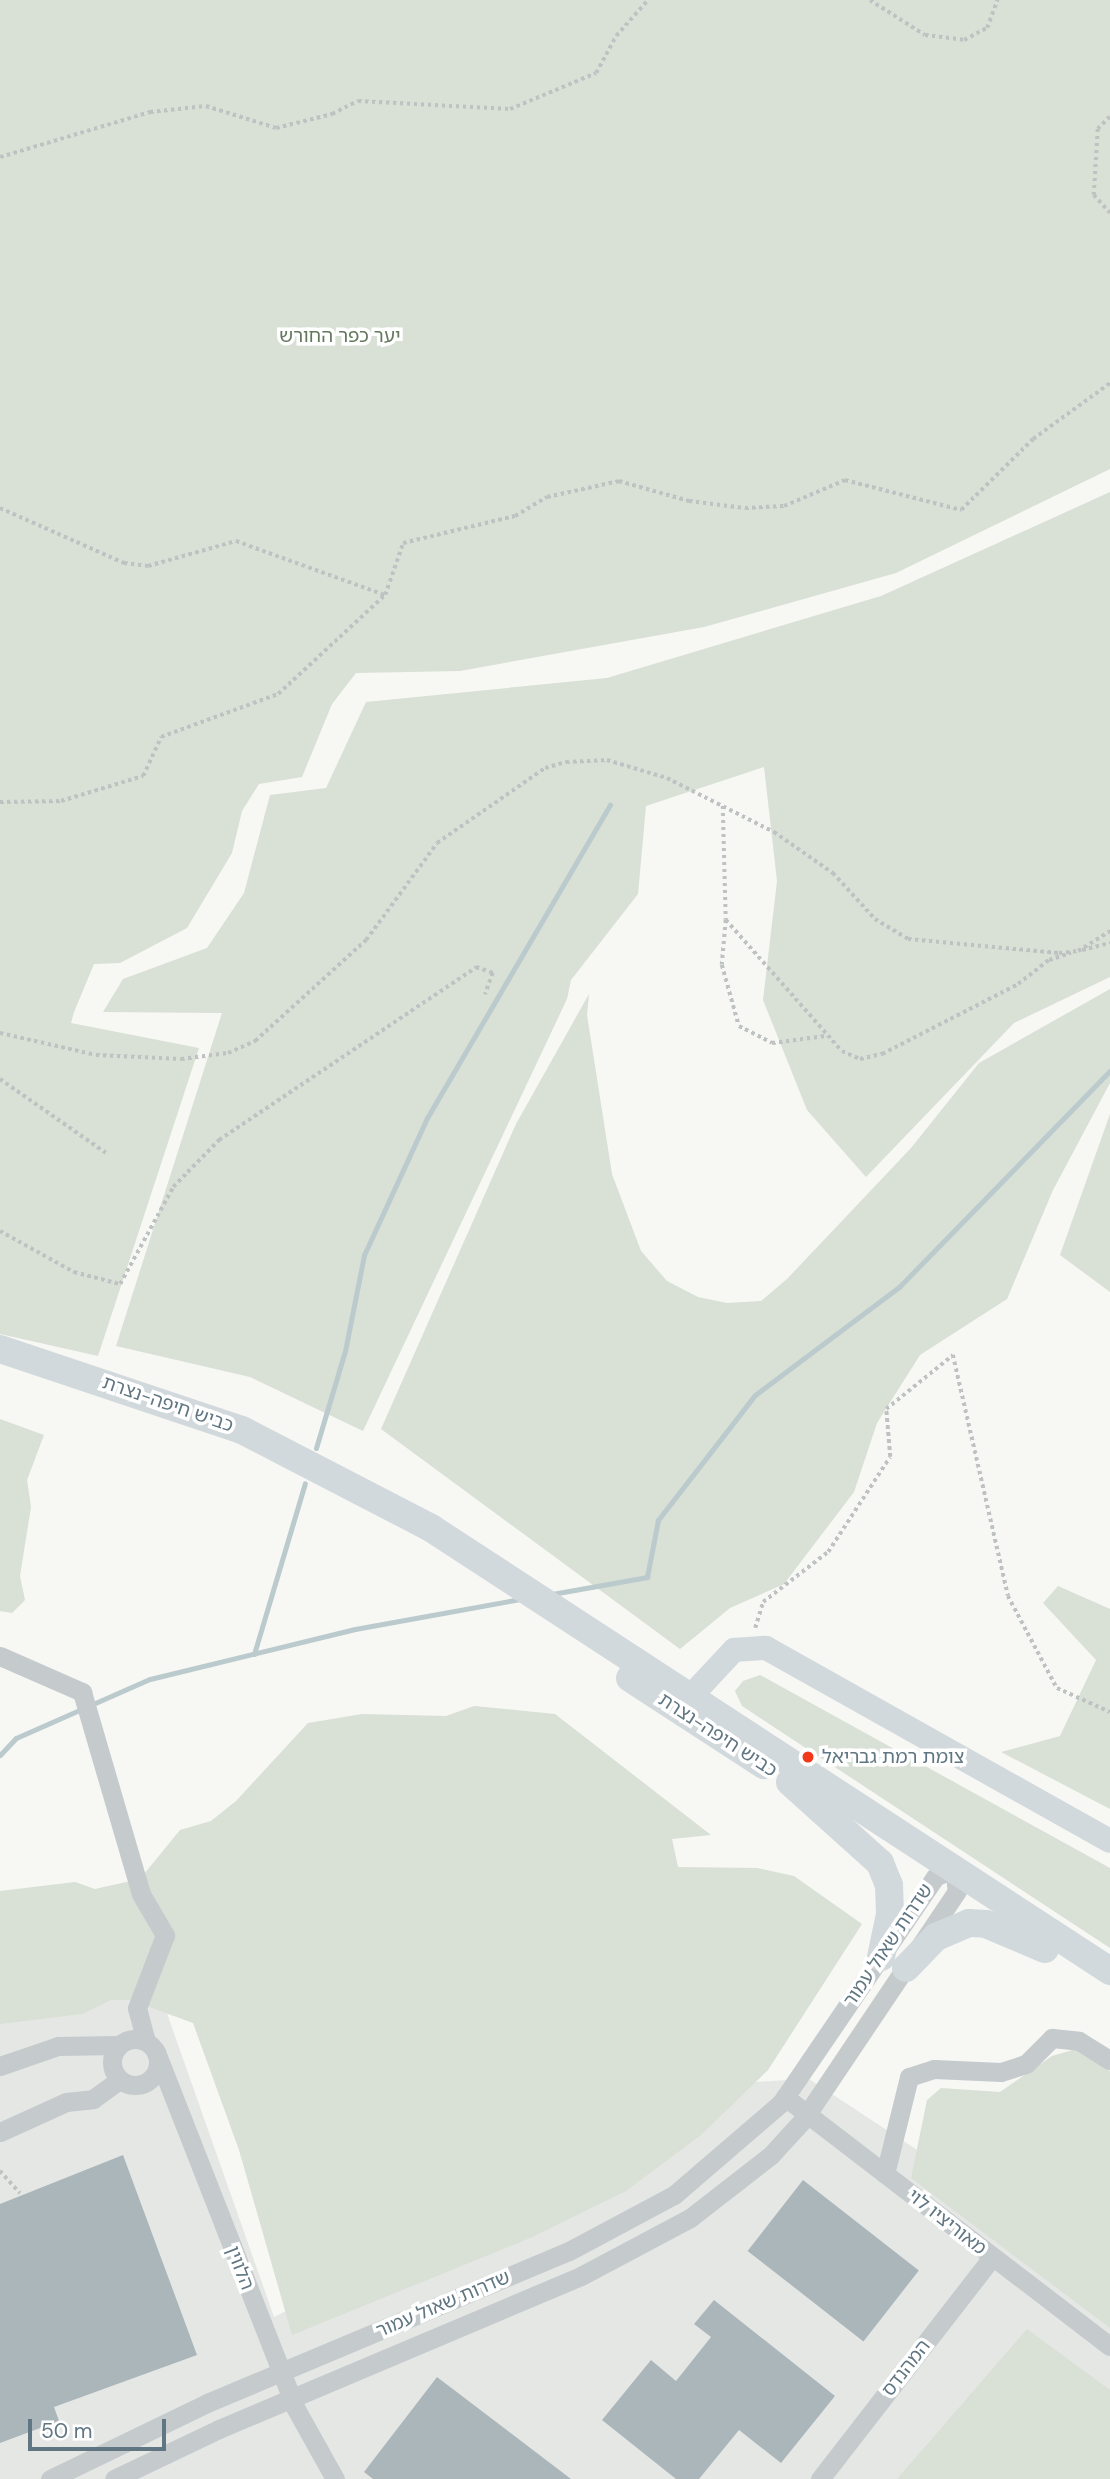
<!DOCTYPE html>
<meta charset="utf-8">
<style>
body{margin:0}
#map{position:relative;width:1110px;height:2479px;overflow:hidden;background:#f7f7f4;font-family:"DM Sans","Noto Sans Hebrew",sans-serif}
div>[style]{position:absolute}
[style*='--x']{left:calc(var(--x)*1px);top:calc(var(--y)*1px);width:calc(var(--w)*1px);rotate:calc(var(--a)*1deg)}
.built>*{inset:0;background:#e5e7e5}
.green>*{inset:0;background:#d9e0d5}
.stream>*{height:5px;margin:-2.5px;padding:0 2.5px;transform-origin:2.5px;border-radius:2.5px;background:#bbcacd}
.building>*{inset:0;background:#abb6ba;transform-origin:0 0}
.path>*{height:3.5px;margin-top:-1.75px;transform-origin:0;background:repeating-linear-gradient(90deg,#bec2c3 0 3.5px,transparent 0 7px)}
.minor>*{height:19px;margin:-9.5px;padding:0 9.5px;transform-origin:9.5px;border-radius:9.5px;background:#c5cacd}
.minor>.ring{margin:-9.5px;padding:0;box-sizing:content-box;background:none;border:19px solid #c5cacd;border-radius:50%}
.major>*{height:24px;margin:-12px;padding:0 12px;transform-origin:12px;border-radius:12px;background:#d2d9dc}
.highway>*{height:28px;margin:-14px;padding:0 14px;transform-origin:14px;border-radius:14px;background:#d2d9dc}
.dots>*{width:19px;height:19px;translate:-50% -50%;box-sizing:border-box;border:4px solid #fff;border-radius:50%}
span{translate:-50% -50%;white-space:nowrap;text-align:center;line-height:1.15;-webkit-text-stroke:7px #fff;paint-order:stroke}
.park-label{font-size:19px;color:#66795f}
.street-label{font-size:19px;color:#607682}
.poi-label{font-size:19px;color:#607682}
.left{translate:0 -50%;text-align:left}
.scale{position:absolute;left:28px;top:2419px;width:138px;height:32px;box-sizing:border-box;border:4px solid #607682;border-top:0;padding-left:9px;font-size:21px;line-height:24px;white-space:nowrap;color:#607682;-webkit-text-stroke:5px #fff;paint-order:stroke}
</style>
<div id="map">
<div class="built">
<div style="clip-path:polygon(151px 1968px,274px 2317px,516px 2196px,696px 2085px,809px 2079px,969px 2184px,1110px 2292px,1110px 2479px,0 2479px,0 1990px)"></div>
</div>
<div class="green">
<div style="clip-path:polygon(0 0,1110px 0,1110px 469px,896px 573px,704px 627px,460px 671px,356px 673px,332px 704px,302px 777px,259px 784px,242px 811px,232px 853px,187px 928px,120px 963px,94px 964px,74px 1012px,71px 1023px,199px 1048px,98px 1356px,0 1334px)"></div>
<div style="clip-path:polygon(1110px 492px,1110px 977px,1014px 1023px,866px 1177px,807px 1110px,763px 1000px,777px 881px,764px 767px,646px 806px,638px 894px,571px 980px,567px 999px,363px 1431px,250px 1377px,116px 1346px,222px 1013px,103px 1012px,123px 979px,207px 948px,244px 893px,270px 795px,326px 788px,366px 702px,607px 678px,881px 596px)"></div>
<div style="clip-path:polygon(1110px 989px,1110px 1083px,1053px 1190px,1007px 1299px,920px 1355px,877px 1423px,854px 1492px,784px 1584px,730px 1608px,680px 1649px,381px 1429px,516px 1124px,589px 994px,587px 1015px,612px 1174px,641px 1251px,667px 1281px,698px 1297px,727px 1303px,761px 1301px,787px 1279px,911px 1148px,979px 1063px)"></div>
<div style="clip-path:polygon(1110px 1114px,1110px 1292px,1060px 1255px)"></div>
<div style="clip-path:polygon(0 1419px,44px 1435px,27px 1480px,31px 1507px,20px 1576px,25px 1600px,12px 1613px,0 1611px)"></div>
<div style="clip-path:polygon(1058px 1586px,1110px 1609px,1110px 1809px,1001px 1752px,1060px 1736px,1096px 1660px,1043px 1603px)"></div>
<div style="clip-path:polygon(760px 1675px,1110px 1868px,1110px 1948px,742px 1706px,735px 1691px,743px 1681px)"></div>
<div style="clip-path:polygon(474px 1706px,555px 1714px,711px 1835px,672px 1839px,678px 1867px,757px 1868px,794px 1876px,862px 1924px,768px 2070px,701px 2135px,626px 2191px,530px 2238px,292px 2335px,239px 2150px,193px 2023px,130px 2000px,111px 2000px,82px 2014px,0 2024px,0 1891px,75px 1882px,95px 1889px,140px 1879px,180px 1830px,211px 1821px,236px 1801px,308px 1723px,362px 1714px,446px 1716px)"></div>
<div style="clip-path:polygon(1076px 2049px,1110px 2071px,1110px 2328px,911px 2178px,927px 2100px,941px 2088px,1000px 2092px,1052px 2056px)"></div>
<div style="clip-path:polygon(1027px 2329px,1110px 2390px,1110px 2479px,897px 2479px)"></div>
</div>
<div class="stream">
<div style="--x:316;--y:1448;--w:101;--a:-73.4"></div>
<div style="--x:345;--y:1351;--w:98;--a:-78.8"></div>
<div style="--x:364;--y:1255;--w:151;--a:-65.3"></div>
<div style="--x:427;--y:1118;--w:363;--a:-59.7"></div>
<div style="--x:552;--y:1594;--w:97;--a:-10.1"></div>
<div style="--x:647;--y:1577;--w:58;--a:-79.1"></div>
<div style="--x:658;--y:1520;--w:158;--a:-52.2"></div>
<div style="--x:755;--y:1395;--w:180;--a:-36.9"></div>
<div style="--x:899;--y:1287;--w:302;--a:-45.7"></div>
<div style="--x:254;--y:1654;--w:178;--a:-73.4"></div>
<div style="--x:0;--y:1755;--w:23;--a:-47"></div>
<div style="--x:16;--y:1738;--w:146;--a:-23.8"></div>
<div style="--x:150;--y:1679;--w:211;--a:-13.7"></div>
<div style="--x:355;--y:1629;--w:168;--a:-10.3"></div>
</div>
<div class="building">
<div style="clip-path:polygon(123px 2155px,197px 2355px,54px 2407px,59px 2421px,0 2443px,0 2204px)"></div>
<div style="left:803px;top:2180px;width:147px;height:90px;rotate:38deg"></div>
<div style="clip-path:polygon(714px 2300px,835px 2396px,781px 2463px,739px 2430px,699px 2479px,676px 2479px,602px 2420px,651px 2360px,676px 2381px,711px 2337px,694px 2324px)"></div>
<div style="clip-path:polygon(437px 2377px,571px 2479px,373px 2479px,364px 2472px)"></div>
</div>
<div class="path">
<div style="--x:870;--y:0;--w:65;--a:32.5"></div>
<div style="--x:925;--y:35;--w:39;--a:7"></div>
<div style="--x:964;--y:40;--w:26;--a:-28"></div>
<div style="--x:987;--y:28;--w:30;--a:-70"></div>
<div style="--x:1110;--y:117;--w:17;--a:135"></div>
<div style="--x:1098;--y:129;--w:66;--a:93.5"></div>
<div style="--x:1094;--y:195;--w:24;--a:48"></div>
<div style="--x:0;--y:157;--w:157;--a:-16.7"></div>
<div style="--x:150;--y:112;--w:56;--a:-6.1"></div>
<div style="--x:206;--y:106;--w:73;--a:17.4"></div>
<div style="--x:276;--y:128;--w:58;--a:-14"></div>
<div style="--x:332;--y:114;--w:29;--a:-27"></div>
<div style="--x:358;--y:101;--w:152;--a:3"></div>
<div style="--x:510;--y:109;--w:93;--a:-22.7"></div>
<div style="--x:596;--y:73;--w:42;--a:-61.6"></div>
<div style="--x:616;--y:36;--w:48;--a:-48.4"></div>
<div style="--x:0;--y:508;--w:136;--a:23.9"></div>
<div style="--x:124;--y:563;--w:24;--a:7"></div>
<div style="--x:148;--y:566;--w:91;--a:-15.9"></div>
<div style="--x:236;--y:541;--w:158;--a:19.9"></div>
<div style="--x:0;--y:802;--w:61;--a:-0.9"></div>
<div style="--x:61;--y:801;--w:86;--a:-17"></div>
<div style="--x:143;--y:776;--w:43;--a:-65.2"></div>
<div style="--x:161;--y:737;--w:125;--a:-20.2"></div>
<div style="--x:278;--y:694;--w:146;--a:-42.8"></div>
<div style="--x:385;--y:595;--w:55;--a:-70.9"></div>
<div style="--x:403;--y:543;--w:115;--a:-13.6"></div>
<div style="--x:515;--y:516;--w:37;--a:-31"></div>
<div style="--x:547;--y:497;--w:74;--a:-12.5"></div>
<div style="--x:619;--y:481;--w:73;--a:15.9"></div>
<div style="--x:689;--y:501;--w:56;--a:7.1"></div>
<div style="--x:745;--y:508;--w:39;--a:-3"></div>
<div style="--x:784;--y:506;--w:66;--a:-23.1"></div>
<div style="--x:845;--y:480;--w:120;--a:14.5"></div>
<div style="--x:961;--y:510;--w:101;--a:-44.6"></div>
<div style="--x:1033;--y:439;--w:95;--a:-36"></div>
<div style="--x:723;--y:806;--w:114;--a:88.5"></div>
<div style="--x:726;--y:920;--w:175;--a:48.5"></div>
<div style="--x:842;--y:1051;--w:20;--a:24"></div>
<div style="--x:860;--y:1059;--w:23;--a:-13"></div>
<div style="--x:882;--y:1054;--w:153;--a:-27.2"></div>
<div style="--x:1018;--y:984;--w:39;--a:-38"></div>
<div style="--x:1049;--y:960;--w:23;--a:-18"></div>
<div style="--x:726;--y:920;--w:45;--a:95.1"></div>
<div style="--x:722;--y:965;--w:63;--a:74.4"></div>
<div style="--x:739;--y:1026;--w:37;--a:27"></div>
<div style="--x:772;--y:1043;--w:54;--a:-7.4"></div>
<div style="--x:1082;--y:950;--w:29;--a:-14"></div>
<div style="--x:0;--y:1033;--w:98;--a:12.9"></div>
<div style="--x:96;--y:1055;--w:85;--a:2.7"></div>
<div style="--x:181;--y:1059;--w:47;--a:-7.3"></div>
<div style="--x:228;--y:1053;--w:30;--a:-24"></div>
<div style="--x:255;--y:1041;--w:150;--a:-42.3"></div>
<div style="--x:366;--y:940;--w:120;--a:-53.8"></div>
<div style="--x:437;--y:843;--w:131;--a:-34.8"></div>
<div style="--x:545;--y:768;--w:22;--a:-16"></div>
<div style="--x:566;--y:762;--w:41;--a:-2.8"></div>
<div style="--x:607;--y:760;--w:63;--a:16.7"></div>
<div style="--x:667;--y:778;--w:120;--a:26.8"></div>
<div style="--x:774;--y:832;--w:72;--a:34.8"></div>
<div style="--x:833;--y:873;--w:62;--a:47.6"></div>
<div style="--x:875;--y:919;--w:39;--a:31"></div>
<div style="--x:908;--y:939;--w:152;--a:5.3"></div>
<div style="--x:1059;--y:953;--w:19;--a:-6"></div>
<div style="--x:1078;--y:951;--w:38;--a:-32"></div>
<div style="--x:0;--y:1079;--w:129;--a:34.9"></div>
<div style="--x:0;--y:1231;--w:85;--a:29"></div>
<div style="--x:74;--y:1272;--w:48;--a:14.6"></div>
<div style="--x:120;--y:1284;--w:111;--a:-61.3"></div>
<div style="--x:173;--y:1187;--w:66;--a:-45.6"></div>
<div style="--x:219;--y:1140;--w:310;--a:-33.9"></div>
<div style="--x:476;--y:967;--w:18;--a:19"></div>
<div style="--x:493;--y:973;--w:23;--a:110"></div>
<div style="--x:755;--y:1628;--w:27;--a:-73"></div>
<div style="--x:763;--y:1602;--w:82;--a:-37.6"></div>
<div style="--x:828;--y:1552;--w:113;--a:-56.9"></div>
<div style="--x:890;--y:1457;--w:48;--a:-94.8"></div>
<div style="--x:886;--y:1409;--w:86;--a:-38.9"></div>
<div style="--x:953;--y:1355;--w:247;--a:77.1"></div>
<div style="--x:1008;--y:1596;--w:104;--a:62"></div>
<div style="--x:1057;--y:1688;--w:58;--a:24.4"></div>
<div style="--x:0;--y:2171;--w:30;--a:48"></div>
</div>
<div class="minor">
<div style="--x:0;--y:1656;--w:90;--a:23.7"></div>
<div style="--x:82;--y:1692;--w:210;--a:73.7"></div>
<div style="--x:141;--y:1894;--w:48;--a:59.7"></div>
<div style="--x:165;--y:1935;--w:78;--a:111"></div>
<div style="--x:137;--y:2008;--w:34;--a:75"></div>
<div class="ring" style="left:112px;top:2039px;width:27px;height:27px"></div>
<div style="--x:156;--y:2052;--w:383;--a:68.6"></div>
<div style="--x:296;--y:2409;--w:80;--a:60.9"></div>
<div style="--x:0;--y:2066;--w:61;--a:-19"></div>
<div style="--x:58;--y:2046;--w:60;--a:-1"></div>
<div style="--x:785;--y:2097;--w:409;--a:37.5"></div>
<div style="--x:0;--y:2132;--w:72;--a:-24.4"></div>
<div style="--x:66;--y:2102;--w:27;--a:-6"></div>
<div style="--x:93;--y:2099;--w:32;--a:-36"></div>
<div style="--x:885;--y:2174;--w:100;--a:-76.1"></div>
<div style="--x:909;--y:2077;--w:26;--a:-18"></div>
<div style="--x:934;--y:2069;--w:67;--a:2.6"></div>
<div style="--x:1001;--y:2072;--w:26;--a:-18"></div>
<div style="--x:1026;--y:2064;--w:37;--a:-45"></div>
<div style="--x:1052;--y:2038;--w:27;--a:6"></div>
<div style="--x:1079;--y:2041;--w:36;--a:32"></div>
<div style="--x:50;--y:2479;--w:174;--a:-25.8"></div>
<div style="--x:207;--y:2403;--w:393;--a:-22.8"></div>
<div style="--x:569;--y:2251;--w:119;--a:-28.1"></div>
<div style="--x:674;--y:2195;--w:141;--a:-40.7"></div>
<div style="--x:781;--y:2103;--w:273;--a:-55.7"></div>
<div style="--x:935;--y:1877;--w:21;--a:-25"></div>
<div style="--x:954;--y:1868;--w:23;--a:83"></div>
<div style="--x:957;--y:1891;--w:276;--a:123.9"></div>
<div style="--x:803;--y:2120;--w:47;--a:132.4"></div>
<div style="--x:771;--y:2155;--w:103;--a:142.1"></div>
<div style="--x:690;--y:2218;--w:123;--a:152"></div>
<div style="--x:581;--y:2276;--w:393;--a:157.1"></div>
<div style="--x:219;--y:2429;--w:116;--a:154.5"></div>
<div style="--x:820;--y:2479;--w:281;--a:-52.2"></div>
</div>
<div class="major">
<div style="--x:684;--y:1713;--w:20;--a:-66"></div>
<div style="--x:692;--y:1695;--w:62;--a:-47"></div>
<div style="--x:734;--y:1650;--w:32;--a:-4"></div>
<div style="--x:766;--y:1648;--w:394;--a:29.3"></div>
</div>
<div class="highway">
<div style="--x:0;--y:1349;--w:255;--a:18.5"></div>
<div style="--x:242;--y:1430;--w:213;--a:27.4"></div>
<div style="--x:431;--y:1528;--w:811;--a:33.12"></div>
<div style="--x:630;--y:1678;--w:160;--a:33"></div>
<div style="--x:790;--y:1782;--w:121;--a:42"></div>
<div style="--x:880;--y:1863;--w:24;--a:68"></div>
<div style="--x:889;--y:1885;--w:29;--a:88"></div>
<div style="--x:890;--y:1914;--w:44;--a:101.8"></div>
<div style="--x:906;--y:1968;--w:43;--a:-45.9"></div>
<div style="--x:936;--y:1937;--w:36;--a:-23"></div>
<div style="--x:969;--y:1923;--w:17;--a:3"></div>
<div style="--x:986;--y:1924;--w:64;--a:23"></div>
</div>
<div class="dots">
<div style="left:808px;top:1757px;background:#f1391a"></div>
</div>
<div class="park-label">
<span style="left:340px;top:336px">יער כפר החורש</span>
</div>
<div class="street-label">
<span style="left:168px;top:1404px;rotate:19deg">כביש חיפה-נצרת</span>
<span style="left:718px;top:1735px;rotate:33deg">כביש חיפה-נצרת</span>
<span style="left:888px;top:1945px;rotate:-56deg">שדרות שאול עמור</span>
<span style="left:947px;top:2222px;rotate:38deg">מאוריציו לוי</span>
<span style="left:240px;top:2268px;rotate:69deg">הלווין</span>
<span style="left:443px;top:2304px;rotate:-23deg">שדרות שאול עמור</span>
<span style="left:906px;top:2368px;rotate:-52deg">המהנדס</span>
</div>
<div class="poi-label">
<span class="left" style="left:822px;top:1757px">צומת רמת גבריאל</span>
</div>
<div class="scale">50 m</div>
</div>
